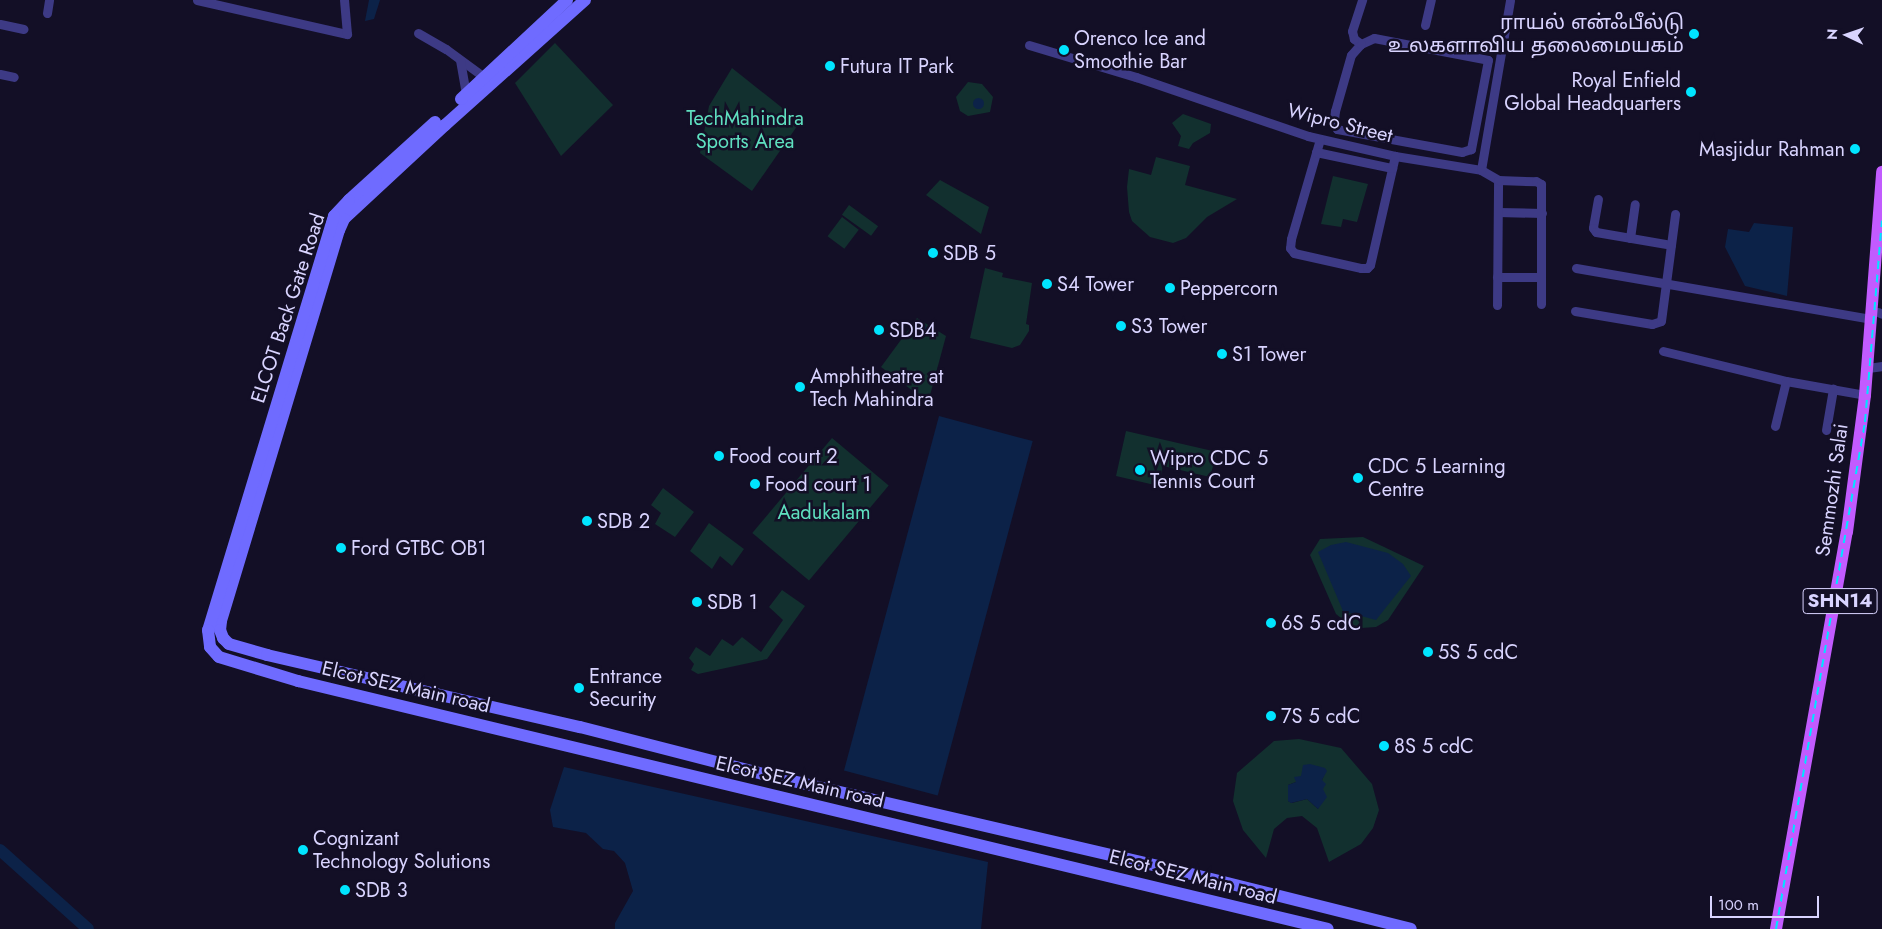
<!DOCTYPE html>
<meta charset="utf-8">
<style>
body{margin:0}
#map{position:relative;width:1882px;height:929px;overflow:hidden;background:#130f26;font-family:Jost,"Noto Sans Tamil",sans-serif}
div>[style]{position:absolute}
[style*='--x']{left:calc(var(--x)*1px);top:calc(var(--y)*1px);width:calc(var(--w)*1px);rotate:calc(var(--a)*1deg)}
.green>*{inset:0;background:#12302f;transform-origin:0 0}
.water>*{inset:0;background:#0c2248;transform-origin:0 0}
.round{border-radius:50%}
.river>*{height:12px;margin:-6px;padding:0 6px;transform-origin:6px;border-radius:6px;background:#0c2248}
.street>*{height:9px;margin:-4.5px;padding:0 4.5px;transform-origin:4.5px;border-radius:4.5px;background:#3d3a85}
.secondary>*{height:12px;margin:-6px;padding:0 6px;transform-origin:6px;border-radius:6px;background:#6f6bff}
.primary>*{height:12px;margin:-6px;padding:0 6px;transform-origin:6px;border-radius:6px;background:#c25bff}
.rail>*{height:2px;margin-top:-1px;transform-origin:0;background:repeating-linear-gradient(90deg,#00e5ff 0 8px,transparent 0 14px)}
.dots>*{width:14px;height:14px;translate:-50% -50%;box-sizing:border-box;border:2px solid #130f26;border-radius:50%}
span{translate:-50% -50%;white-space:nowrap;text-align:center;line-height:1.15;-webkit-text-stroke:5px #130f26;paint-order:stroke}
.shield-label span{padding:1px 4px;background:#130f26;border:1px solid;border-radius:4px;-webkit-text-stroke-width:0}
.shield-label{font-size:19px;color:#d9d4ff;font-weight:700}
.poi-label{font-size:20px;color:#d9d4ff}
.right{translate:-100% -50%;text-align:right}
.left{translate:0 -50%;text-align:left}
.park-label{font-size:20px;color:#5fe0c0}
.street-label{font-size:20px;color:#d9d4ff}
.north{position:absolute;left:1822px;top:10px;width:50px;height:50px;-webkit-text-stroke:4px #130f26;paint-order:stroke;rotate:273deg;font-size:14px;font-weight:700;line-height:20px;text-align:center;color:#d9d4ff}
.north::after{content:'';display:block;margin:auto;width:18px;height:22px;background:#d9d4ff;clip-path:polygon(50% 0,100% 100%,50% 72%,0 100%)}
.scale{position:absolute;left:1710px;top:896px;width:109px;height:22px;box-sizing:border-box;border:2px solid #d9d4ff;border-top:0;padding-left:6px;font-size:15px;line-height:18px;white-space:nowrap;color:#d9d4ff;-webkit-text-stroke:4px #130f26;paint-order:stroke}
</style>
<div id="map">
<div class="green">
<div style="clip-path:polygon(555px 43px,613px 105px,561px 156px,515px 83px)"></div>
<div style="clip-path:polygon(732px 68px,800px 122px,752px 191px,700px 153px,709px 106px)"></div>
<div style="clip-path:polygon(968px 82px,982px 84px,993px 97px,990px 112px,968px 116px,960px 111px,956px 97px)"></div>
<div style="clip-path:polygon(1183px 114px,1211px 124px,1210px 133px,1193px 143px,1189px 149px,1178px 146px,1181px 136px,1172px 123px)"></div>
<div style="clip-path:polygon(1156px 157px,1190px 166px,1185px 185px,1237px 199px,1207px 217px,1186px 238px,1173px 243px,1150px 237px,1132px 221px,1129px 212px,1127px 187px,1129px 169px,1151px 175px)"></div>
<div style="clip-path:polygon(1333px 176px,1368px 184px,1357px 222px,1343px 219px,1341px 227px,1321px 224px)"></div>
<div style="clip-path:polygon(940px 180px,989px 207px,981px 234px,926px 195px)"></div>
<div style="left:849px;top:205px;width:36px;height:12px;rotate:36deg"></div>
<div style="left:842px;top:217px;width:21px;height:24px;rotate:37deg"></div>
<div style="clip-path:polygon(985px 268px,1003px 273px,1002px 277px,1032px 283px,1026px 324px,1029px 325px,1029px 331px,1020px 345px,1012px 348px,970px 338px)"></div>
<div style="clip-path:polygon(917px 318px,946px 336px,929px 399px,921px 397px,881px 367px)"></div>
<div style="clip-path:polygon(1126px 431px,1217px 452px,1210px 477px,1163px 466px,1159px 486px,1116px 476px)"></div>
<div style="left:832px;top:438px;width:74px;height:124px;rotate:40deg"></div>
<div style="clip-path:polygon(663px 488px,694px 512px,675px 537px,655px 524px,661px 513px,651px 505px)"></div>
<div style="clip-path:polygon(709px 523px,744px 549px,732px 566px,720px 556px,712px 569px,690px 551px)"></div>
<div style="clip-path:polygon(1363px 537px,1424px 566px,1388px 620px,1376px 627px,1361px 628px,1347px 623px,1336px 614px,1310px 555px,1320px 539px)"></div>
<div style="clip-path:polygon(782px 590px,805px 606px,767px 659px,698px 674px,691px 670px,694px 664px,689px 658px,696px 647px,710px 656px,722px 639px,733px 646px,742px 637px,761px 652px,783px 620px,769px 607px)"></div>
<div style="clip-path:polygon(evenodd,1299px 739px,1341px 748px,1372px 784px,1379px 810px,1373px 828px,1361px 844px,1329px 862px,1317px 828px,1302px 816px,1287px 818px,1274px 829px,1266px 858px,1243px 830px,1233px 801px,1237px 773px,1274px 741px,1299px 739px,1326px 771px,1322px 780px,1323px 789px,1318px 809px,1307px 799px,1292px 803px,1288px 801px,1288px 785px,1296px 782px,1301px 776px,1326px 771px)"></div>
</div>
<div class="water">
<div style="clip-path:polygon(369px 0,380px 0,374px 19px,365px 21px)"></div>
<div class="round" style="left:972.5px;top:97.5px;width:11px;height:11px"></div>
<div style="clip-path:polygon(1754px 223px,1793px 227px,1787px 296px,1745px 286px,1725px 247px,1728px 229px,1749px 232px)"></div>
<div class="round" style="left:914px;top:322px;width:12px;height:12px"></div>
<div style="left:939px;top:416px;width:97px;height:367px;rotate:15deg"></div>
<div style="clip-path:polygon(1346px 542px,1388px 553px,1403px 564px,1411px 576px,1376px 620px,1343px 611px,1318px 552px,1331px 545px)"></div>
<div style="clip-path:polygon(1310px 764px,1325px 768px,1327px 771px,1322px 780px,1326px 784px,1323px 789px,1327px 797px,1318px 809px,1307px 799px,1291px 803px,1288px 801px,1288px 785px,1296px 782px,1294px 777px,1301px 776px,1303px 765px)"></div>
<div style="clip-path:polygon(564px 767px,988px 862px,981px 929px,615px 929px,615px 923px,633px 891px,625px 863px,614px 851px,603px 849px,586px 833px,553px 827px,550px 810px)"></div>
</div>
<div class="river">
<div style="--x:0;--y:850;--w:118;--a:41.9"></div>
</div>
<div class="street">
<div style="--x:197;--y:0;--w:154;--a:12.8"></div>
<div style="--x:347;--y:34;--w:34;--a:-95"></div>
<div style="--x:47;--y:13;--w:13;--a:-81"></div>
<div style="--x:0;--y:24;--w:24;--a:12"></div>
<div style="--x:1425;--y:25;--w:26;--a:-77"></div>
<div style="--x:418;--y:33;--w:32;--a:30"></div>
<div style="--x:446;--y:49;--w:47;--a:36.4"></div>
<div style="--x:1361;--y:44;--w:14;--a:-25"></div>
<div style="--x:1374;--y:38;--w:116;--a:10.9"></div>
<div style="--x:1488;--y:60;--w:91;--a:100.8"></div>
<div style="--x:1471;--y:149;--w:9;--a:162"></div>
<div style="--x:1462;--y:152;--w:127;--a:-169.6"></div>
<div style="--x:1337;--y:129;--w:9;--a:-108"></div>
<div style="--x:1334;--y:120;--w:9;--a:-84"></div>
<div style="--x:1335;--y:111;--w:58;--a:-74.1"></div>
<div style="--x:1351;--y:55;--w:15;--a:-48"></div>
<div style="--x:1361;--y:44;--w:9;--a:-144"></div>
<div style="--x:1354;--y:39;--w:8;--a:-104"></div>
<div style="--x:1352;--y:31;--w:33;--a:-72"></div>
<div style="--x:1029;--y:45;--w:112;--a:16.7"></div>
<div style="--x:1136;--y:77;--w:182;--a:18.9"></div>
<div style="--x:1308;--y:136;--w:89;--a:12.9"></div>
<div style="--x:1395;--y:156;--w:87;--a:9.2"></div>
<div style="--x:1481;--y:170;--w:20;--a:30"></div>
<div style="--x:460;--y:60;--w:35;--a:80"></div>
<div style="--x:0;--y:74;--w:14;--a:12"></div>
<div style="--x:1320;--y:139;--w:104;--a:106.2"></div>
<div style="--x:1291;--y:239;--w:9;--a:96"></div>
<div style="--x:1290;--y:248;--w:6;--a:51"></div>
<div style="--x:1294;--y:253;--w:69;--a:12.6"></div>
<div style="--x:1361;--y:268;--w:6;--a:0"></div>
<div style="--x:1367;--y:268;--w:4;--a:-45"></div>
<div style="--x:1370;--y:265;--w:112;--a:-77.1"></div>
<div style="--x:1316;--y:152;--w:78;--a:11.9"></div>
<div style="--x:1481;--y:170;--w:172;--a:-80.3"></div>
<div style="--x:1598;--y:199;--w:29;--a:100"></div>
<div style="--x:1593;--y:228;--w:5;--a:53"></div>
<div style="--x:1596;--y:232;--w:76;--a:9.8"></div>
<div style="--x:1498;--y:212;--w:44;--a:1.3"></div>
<div style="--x:1630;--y:238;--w:34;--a:-82"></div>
<div style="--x:1576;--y:268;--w:299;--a:9.8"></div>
<div style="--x:1497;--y:277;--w:44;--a:0"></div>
<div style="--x:1497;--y:305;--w:125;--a:-89.5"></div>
<div style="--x:1498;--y:180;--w:38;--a:2"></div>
<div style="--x:1536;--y:181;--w:6;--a:31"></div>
<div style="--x:1541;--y:184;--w:120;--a:90"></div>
<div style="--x:1575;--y:311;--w:78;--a:9.6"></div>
<div style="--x:1652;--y:324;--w:9;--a:-18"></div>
<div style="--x:1661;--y:321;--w:108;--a:-82.5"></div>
<div style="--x:1878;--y:312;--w:4;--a:27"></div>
<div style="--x:1663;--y:351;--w:127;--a:13.7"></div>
<div style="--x:1786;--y:381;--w:80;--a:10"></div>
<div style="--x:1868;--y:368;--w:14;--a:-8"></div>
<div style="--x:1775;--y:426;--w:46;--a:-76.3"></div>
<div style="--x:1826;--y:430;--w:42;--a:-80.3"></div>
</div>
<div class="secondary">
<div style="--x:585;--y:0;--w:188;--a:138.2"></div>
<div style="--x:445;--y:125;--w:138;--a:137.1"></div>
<div style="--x:344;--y:219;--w:12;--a:114"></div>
<div style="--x:339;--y:230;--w:408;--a:106.8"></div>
<div style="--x:221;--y:621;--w:9;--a:96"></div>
<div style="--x:220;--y:630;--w:9;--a:69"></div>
<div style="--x:223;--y:638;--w:8;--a:45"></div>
<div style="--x:229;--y:644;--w:40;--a:16"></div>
<div style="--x:267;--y:655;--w:321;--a:13"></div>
<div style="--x:580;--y:727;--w:197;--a:14.4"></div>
<div style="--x:771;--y:776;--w:411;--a:13.1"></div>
<div style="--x:1171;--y:869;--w:247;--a:14"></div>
<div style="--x:461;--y:99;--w:145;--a:-43"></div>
<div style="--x:435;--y:122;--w:116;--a:137.8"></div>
<div style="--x:349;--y:200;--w:22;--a:133"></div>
<div style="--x:334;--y:216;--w:433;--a:106.9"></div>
<div style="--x:208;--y:630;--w:17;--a:83"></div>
<div style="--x:210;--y:647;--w:13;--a:48"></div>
<div style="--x:219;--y:657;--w:83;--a:16.9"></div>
<div style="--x:298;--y:681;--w:1059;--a:13.54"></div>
</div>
<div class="primary">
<div style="--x:1776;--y:929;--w:403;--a:-79.9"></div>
<div style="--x:1847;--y:532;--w:138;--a:-82.5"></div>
<div style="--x:1865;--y:395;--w:224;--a:-85.6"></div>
</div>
<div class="rail">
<div style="--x:1776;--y:929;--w:515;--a:-80.04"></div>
<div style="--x:1865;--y:422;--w:202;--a:-85.2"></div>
</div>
<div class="dots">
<div style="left:1694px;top:34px;background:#00e5ff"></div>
<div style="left:1064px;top:50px;background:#00e5ff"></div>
<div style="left:830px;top:66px;background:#00e5ff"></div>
<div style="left:1691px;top:92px;background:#00e5ff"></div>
<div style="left:1855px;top:149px;background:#00e5ff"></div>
<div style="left:933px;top:253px;background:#00e5ff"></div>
<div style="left:1047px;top:284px;background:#00e5ff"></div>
<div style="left:1170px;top:288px;background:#00e5ff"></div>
<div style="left:1121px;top:326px;background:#00e5ff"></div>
<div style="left:879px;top:330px;background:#00e5ff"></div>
<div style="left:1222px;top:354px;background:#00e5ff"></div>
<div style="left:800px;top:387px;background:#00e5ff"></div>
<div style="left:719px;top:456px;background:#00e5ff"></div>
<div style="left:1140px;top:470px;background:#00e5ff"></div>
<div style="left:1358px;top:478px;background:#00e5ff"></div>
<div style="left:755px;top:484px;background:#00e5ff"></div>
<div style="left:587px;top:521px;background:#00e5ff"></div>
<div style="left:341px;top:548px;background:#00e5ff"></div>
<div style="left:697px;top:602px;background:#00e5ff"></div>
<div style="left:1271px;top:623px;background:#00e5ff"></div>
<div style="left:1428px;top:652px;background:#00e5ff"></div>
<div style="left:579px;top:688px;background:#00e5ff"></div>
<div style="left:1271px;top:716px;background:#00e5ff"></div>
<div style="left:1384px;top:746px;background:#00e5ff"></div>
<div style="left:303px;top:850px;background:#00e5ff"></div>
<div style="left:345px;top:890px;background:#00e5ff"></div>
</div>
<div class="shield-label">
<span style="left:1840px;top:601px">SHN14</span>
</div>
<div class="poi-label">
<span class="right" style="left:1684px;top:34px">ராயல் என்ஃபீல்டு<br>உலகளாவிய தலைமையகம்</span>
<span class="left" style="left:1074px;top:50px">Orenco Ice and<br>Smoothie Bar</span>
<span class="left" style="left:840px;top:66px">Futura IT Park</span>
<span class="right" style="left:1681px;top:92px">Royal Enfield<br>Global Headquarters</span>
<span class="right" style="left:1845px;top:149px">Masjidur Rahman</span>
<span class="left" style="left:943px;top:253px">SDB 5</span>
<span class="left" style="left:1057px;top:284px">S4 Tower</span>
<span class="left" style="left:1180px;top:288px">Peppercorn</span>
<span class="left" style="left:1131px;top:326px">S3 Tower</span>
<span class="left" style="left:889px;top:330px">SDB4</span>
<span class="left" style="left:1232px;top:354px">S1 Tower</span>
<span class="left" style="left:810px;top:388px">Amphitheatre at<br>Tech Mahindra</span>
<span class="left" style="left:729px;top:456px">Food court 2</span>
<span class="left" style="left:1150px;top:470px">Wipro CDC 5<br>Tennis Court</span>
<span class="left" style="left:1368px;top:478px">CDC 5 Learning<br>Centre</span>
<span class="left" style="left:765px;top:484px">Food court 1</span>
<span class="left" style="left:597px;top:521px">SDB 2</span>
<span class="left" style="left:351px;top:548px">Ford GTBC OB1</span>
<span class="left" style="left:707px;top:602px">SDB 1</span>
<span class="left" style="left:1281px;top:623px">6S 5 cdC</span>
<span class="left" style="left:1438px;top:652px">5S 5 cdC</span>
<span class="left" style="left:589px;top:688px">Entrance<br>Security</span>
<span class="left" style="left:1281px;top:716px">7S 5 cdC</span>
<span class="left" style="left:1394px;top:746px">8S 5 cdC</span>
<span class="left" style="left:313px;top:850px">Cognizant<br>Technology Solutions</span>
<span class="left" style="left:355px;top:890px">SDB 3</span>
</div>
<div class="park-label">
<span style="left:745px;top:130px">TechMahindra<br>Sports Area</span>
<span style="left:824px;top:512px">Aadukalam</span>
</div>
<div class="street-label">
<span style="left:1340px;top:123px;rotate:14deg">Wipro Street</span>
<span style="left:288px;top:308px;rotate:-72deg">ELCOT Back Gate Road</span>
<span style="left:1832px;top:490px;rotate:-82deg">Semmozhi Salai</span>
<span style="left:406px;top:687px;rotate:13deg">Elcot SEZ Main road</span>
<span style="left:800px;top:782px;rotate:13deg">Elcot SEZ Main road</span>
<span style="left:1193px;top:877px;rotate:14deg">Elcot SEZ Main road</span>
</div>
<div class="north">N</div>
<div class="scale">100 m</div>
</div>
